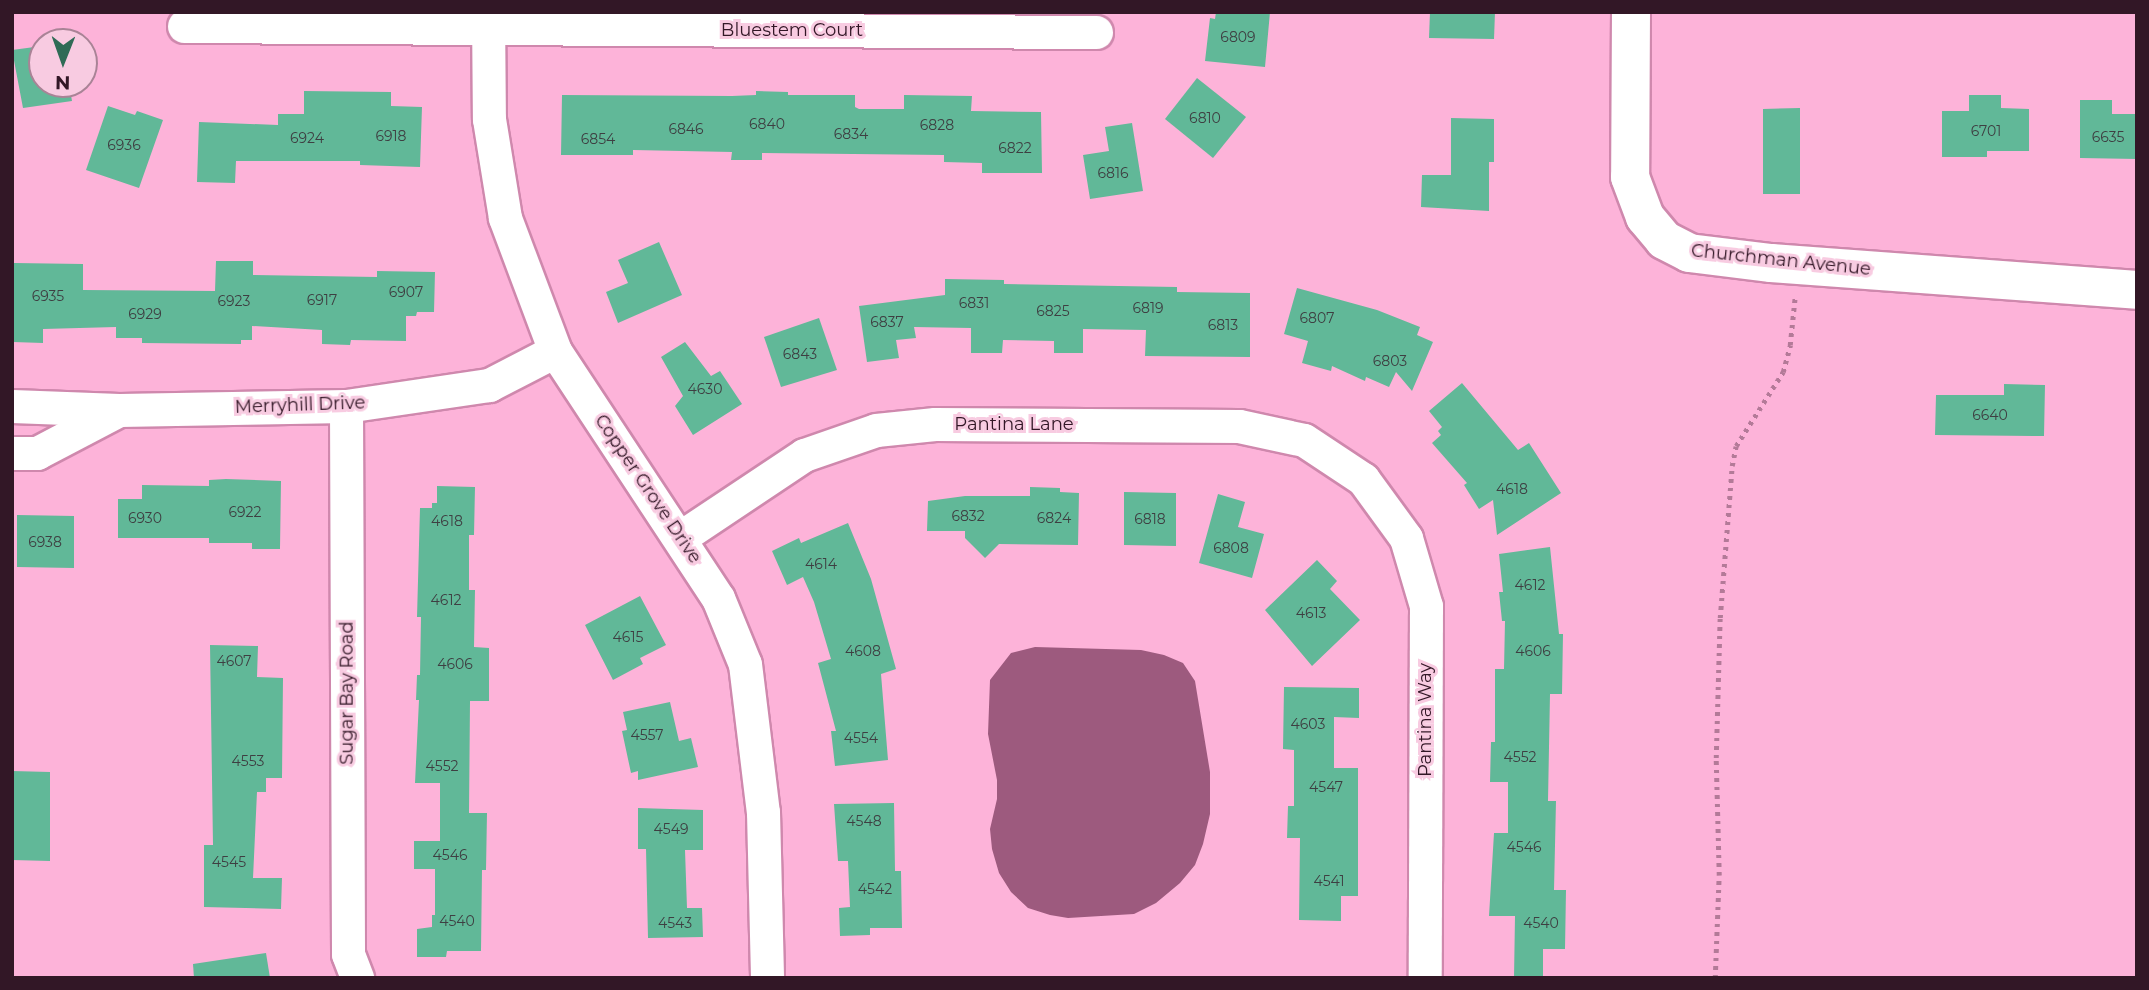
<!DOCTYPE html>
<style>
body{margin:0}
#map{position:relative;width:2149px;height:990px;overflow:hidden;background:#fdb3d9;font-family:Montserrat,sans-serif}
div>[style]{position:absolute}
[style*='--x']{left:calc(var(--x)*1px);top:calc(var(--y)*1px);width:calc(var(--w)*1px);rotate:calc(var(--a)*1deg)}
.water>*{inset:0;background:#9d5a7e}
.building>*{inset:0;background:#61b898}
.path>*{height:4.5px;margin-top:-2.25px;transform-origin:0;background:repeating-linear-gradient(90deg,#b37a98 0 3.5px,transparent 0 8.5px)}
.roads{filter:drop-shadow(2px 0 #cf88ad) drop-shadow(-2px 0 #cf88ad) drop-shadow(0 2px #cf88ad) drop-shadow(0 -2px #cf88ad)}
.minor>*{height:33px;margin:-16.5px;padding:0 16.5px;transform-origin:16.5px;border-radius:16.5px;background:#fff}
.tertiary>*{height:38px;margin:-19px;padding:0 19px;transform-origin:19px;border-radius:19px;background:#fff}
span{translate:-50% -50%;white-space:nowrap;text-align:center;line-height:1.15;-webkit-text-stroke:6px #f8cbe1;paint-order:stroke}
.number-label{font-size:14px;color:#3e3f42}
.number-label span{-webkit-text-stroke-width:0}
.street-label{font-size:18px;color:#321726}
.frame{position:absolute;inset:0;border:14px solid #321726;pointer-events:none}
.north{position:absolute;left:28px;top:28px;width:70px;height:70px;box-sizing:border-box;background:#f8cbe1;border:2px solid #a98396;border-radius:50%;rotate:181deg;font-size:19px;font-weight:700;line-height:28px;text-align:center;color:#321726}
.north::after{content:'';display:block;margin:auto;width:24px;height:32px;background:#2f6b56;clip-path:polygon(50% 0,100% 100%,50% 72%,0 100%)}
</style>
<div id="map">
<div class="water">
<div style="clip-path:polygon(1035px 647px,1141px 650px,1164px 655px,1183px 663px,1195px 681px,1210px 772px,1210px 814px,1203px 844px,1195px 865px,1180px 883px,1156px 903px,1134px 914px,1068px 918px,1050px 915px,1028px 908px,1011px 892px,999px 873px,992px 849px,990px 829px,997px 799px,997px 780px,988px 734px,990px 680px,1011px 653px)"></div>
</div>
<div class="building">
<div style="clip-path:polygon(1216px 12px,1270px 12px,1265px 67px,1205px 61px,1210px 18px,1215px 19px)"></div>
<div style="clip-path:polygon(1430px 12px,1495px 12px,1494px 39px,1429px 38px)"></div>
<div style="clip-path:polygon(42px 46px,42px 84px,69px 84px,72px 101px,23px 108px,12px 50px)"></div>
<div style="clip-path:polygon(1197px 78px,1246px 117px,1213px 158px,1165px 119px)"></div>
<div style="clip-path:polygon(304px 91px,391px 92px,391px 106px,422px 107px,420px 167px,360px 165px,360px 161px,236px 161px,235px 183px,197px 182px,199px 122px,278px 125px,278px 114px,304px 114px)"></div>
<div style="clip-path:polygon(756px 91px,788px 92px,788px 95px,855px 95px,855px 107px,859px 109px,904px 109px,904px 95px,972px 96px,971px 111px,1041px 112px,1042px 173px,982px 173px,982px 163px,944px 162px,944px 155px,762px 153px,762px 160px,731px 160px,732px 152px,633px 150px,633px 155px,561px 155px,562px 95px,732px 96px,756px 95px)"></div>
<div style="clip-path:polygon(1969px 95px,2001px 95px,2001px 108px,2029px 109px,2029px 151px,1987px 151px,1987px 157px,1942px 157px,1942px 111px,1969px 111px)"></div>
<div style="clip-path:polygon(2080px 100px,2112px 100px,2112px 114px,2137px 114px,2137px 159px,2080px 158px)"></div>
<div style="clip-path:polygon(108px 106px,135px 115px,137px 111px,163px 120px,139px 188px,86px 170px)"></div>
<div style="clip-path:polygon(1800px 108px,1800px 194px,1763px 194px,1763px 109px)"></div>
<div style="clip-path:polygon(1451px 118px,1494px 119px,1494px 162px,1489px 162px,1489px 211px,1421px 207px,1422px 175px,1451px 175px)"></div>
<div style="clip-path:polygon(1132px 123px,1143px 191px,1090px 199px,1083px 155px,1109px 151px,1105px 127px)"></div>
<div style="clip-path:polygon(659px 242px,682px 295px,618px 323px,606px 292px,628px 283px,618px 260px)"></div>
<div style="clip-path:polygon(216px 261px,253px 261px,253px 275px,377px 277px,377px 271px,435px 272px,434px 312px,417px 312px,416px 316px,406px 316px,406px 341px,351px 340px,350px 345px,322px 344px,322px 330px,252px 326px,252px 340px,241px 340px,241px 344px,142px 343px,142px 338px,116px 338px,116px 327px,43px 329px,43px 343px,13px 342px,14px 263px,83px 264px,83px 290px,215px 291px)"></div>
<div style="clip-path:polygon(945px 279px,1004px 280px,1004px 284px,1177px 287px,1177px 292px,1250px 293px,1250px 357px,1145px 356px,1146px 330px,1083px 329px,1083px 353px,1054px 353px,1054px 341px,1003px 340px,1002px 353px,971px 353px,971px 328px,914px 327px,916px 338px,896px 340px,899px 358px,867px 362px,859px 306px,945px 295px)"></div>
<div style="clip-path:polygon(1297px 288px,1377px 310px,1420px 327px,1417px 335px,1433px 342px,1412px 391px,1396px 372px,1389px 387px,1366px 377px,1365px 381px,1332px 366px,1331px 371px,1302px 363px,1308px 341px,1284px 334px)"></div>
<div style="clip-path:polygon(819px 318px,837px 370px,781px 387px,764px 337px)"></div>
<div style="clip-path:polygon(685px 342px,711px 376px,720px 371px,742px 404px,693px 435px,675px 406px,683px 396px,661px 357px)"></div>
<div style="clip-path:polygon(1462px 383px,1518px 450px,1529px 443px,1561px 493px,1497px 535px,1493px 500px,1479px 509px,1464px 485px,1467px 483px,1432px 443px,1441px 435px,1438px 431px,1442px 427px,1429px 411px)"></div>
<div style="clip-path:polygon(2004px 384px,2045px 385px,2044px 436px,1935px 435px,1936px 395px,2004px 395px)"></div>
<div style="clip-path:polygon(226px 479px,281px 481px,280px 549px,252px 549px,252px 543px,209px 543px,209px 538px,118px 538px,118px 499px,142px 499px,142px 485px,209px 486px,209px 480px)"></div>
<div style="clip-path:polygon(437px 486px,475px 487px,474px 535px,469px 535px,469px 590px,475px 590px,474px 647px,489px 648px,489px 701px,470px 701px,469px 813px,487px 813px,486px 870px,482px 870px,481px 951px,447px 951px,446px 957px,417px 957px,417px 929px,432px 927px,432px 915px,435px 915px,435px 869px,414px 869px,414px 841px,440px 841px,440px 783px,415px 783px,419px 700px,416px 700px,417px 675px,420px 675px,421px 617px,417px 617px,420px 508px,432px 508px,432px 503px,437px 503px)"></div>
<div style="clip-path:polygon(1030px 487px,1060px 488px,1060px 492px,1079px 493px,1078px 545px,999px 544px,985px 558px,965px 538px,965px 531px,927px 531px,928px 501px,965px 496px,1030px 496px)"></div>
<div style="clip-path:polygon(1124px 492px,1176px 493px,1176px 546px,1124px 545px)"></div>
<div style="clip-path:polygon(1218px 494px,1245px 502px,1238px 527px,1264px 534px,1252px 578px,1199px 563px)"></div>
<div style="clip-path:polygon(17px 515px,74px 516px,74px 568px,17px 567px)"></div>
<div style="clip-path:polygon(848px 523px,871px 579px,896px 669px,881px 674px,888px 760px,835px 766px,831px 731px,836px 731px,818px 663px,831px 659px,814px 602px,803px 577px,787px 585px,772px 551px,799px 538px,801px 543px)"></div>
<div style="clip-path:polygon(1550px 547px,1559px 634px,1563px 634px,1562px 694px,1550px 694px,1548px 801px,1556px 801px,1554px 890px,1566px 890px,1565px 949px,1543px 949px,1543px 978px,1514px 978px,1515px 916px,1489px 916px,1494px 833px,1508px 833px,1508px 782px,1490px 782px,1491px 742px,1495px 742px,1495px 669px,1504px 669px,1505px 621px,1502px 621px,1499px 592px,1503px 592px,1499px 554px)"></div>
<div style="clip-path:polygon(1317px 560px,1337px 581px,1330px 589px,1360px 620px,1312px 666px,1265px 610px)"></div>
<div style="clip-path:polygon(640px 596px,666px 645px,640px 658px,643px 664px,613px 680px,585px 625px)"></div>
<div style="clip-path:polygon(210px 645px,258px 646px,257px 677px,283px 678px,282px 778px,266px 778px,266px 792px,257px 792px,253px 878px,282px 878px,281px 909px,204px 907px,204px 845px,213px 845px)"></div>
<div style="clip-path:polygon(1284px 687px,1359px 688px,1359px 718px,1334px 717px,1334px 768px,1358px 768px,1358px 896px,1341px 896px,1341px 921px,1299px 920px,1300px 838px,1287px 838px,1288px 806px,1294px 806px,1294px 750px,1283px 749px)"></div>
<div style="clip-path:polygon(670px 702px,679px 741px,691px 738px,698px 767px,638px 780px,638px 771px,631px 773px,622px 731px,627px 730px,623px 712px)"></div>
<div style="clip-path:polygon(12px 771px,50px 772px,50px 861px,12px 860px)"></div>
<div style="clip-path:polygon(894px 803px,895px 871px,901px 871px,902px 928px,870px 928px,870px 935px,840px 936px,839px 908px,850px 907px,848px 861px,838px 861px,834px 804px)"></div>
<div style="clip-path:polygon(638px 808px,703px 810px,703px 850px,685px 850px,687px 908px,702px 908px,703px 937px,648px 938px,646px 849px,638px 849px)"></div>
<div style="clip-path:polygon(266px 953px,270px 978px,194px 978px,193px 964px)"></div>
</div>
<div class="path">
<div style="--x:1715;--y:978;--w:103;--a:-87.8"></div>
<div style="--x:1719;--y:875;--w:117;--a:-91.5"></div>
<div style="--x:1716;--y:758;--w:140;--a:-88.4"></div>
<div style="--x:1720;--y:618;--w:152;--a:-85.5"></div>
<div style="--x:1732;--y:466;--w:20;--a:-79"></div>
<div style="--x:1736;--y:446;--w:88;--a:-57.6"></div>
<div style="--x:1783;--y:372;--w:28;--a:-75"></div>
<div style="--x:1790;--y:345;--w:48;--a:-84.1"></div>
</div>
<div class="roads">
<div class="minor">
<div style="--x:488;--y:12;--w:107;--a:89.5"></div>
<div style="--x:489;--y:119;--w:100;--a:80.8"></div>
<div style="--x:505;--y:218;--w:142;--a:69.4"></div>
<div style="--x:555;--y:351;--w:296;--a:56.6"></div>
<div style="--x:718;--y:598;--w:71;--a:67.8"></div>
<div style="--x:745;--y:664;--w:149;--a:83.1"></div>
<div style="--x:763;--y:812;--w:166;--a:88.6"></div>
<div style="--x:184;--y:26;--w:912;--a:0.38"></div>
<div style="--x:12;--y:406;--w:107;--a:2.1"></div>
<div style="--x:119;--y:410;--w:227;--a:-1"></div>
<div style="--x:346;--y:406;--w:145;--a:-8.4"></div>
<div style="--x:489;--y:385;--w:74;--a:-27.3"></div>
<div style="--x:346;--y:406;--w:548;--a:89.79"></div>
<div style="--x:348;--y:954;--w:26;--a:69"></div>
<div style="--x:12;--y:453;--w:25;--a:0"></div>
<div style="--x:37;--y:453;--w:90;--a:-27.7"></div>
<div style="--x:681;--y:537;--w:148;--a:-33.7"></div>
<div style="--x:804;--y:455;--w:76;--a:-19.1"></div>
<div style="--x:876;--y:430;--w:59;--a:-5.8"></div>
<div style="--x:935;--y:424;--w:304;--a:0.4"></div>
<div style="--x:1239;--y:426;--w:66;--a:12.2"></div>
<div style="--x:1304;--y:440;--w:71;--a:33.5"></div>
<div style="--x:1363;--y:479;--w:73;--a:53.9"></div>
<div style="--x:1406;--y:538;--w:71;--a:73.6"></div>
<div style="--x:1426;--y:606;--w:372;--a:90.2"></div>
</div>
<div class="tertiary">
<div style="--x:1631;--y:12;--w:165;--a:90.3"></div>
<div style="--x:1630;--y:177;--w:43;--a:69.4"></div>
<div style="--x:1645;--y:217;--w:30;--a:50"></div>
<div style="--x:1664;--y:240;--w:28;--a:27"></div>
<div style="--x:1689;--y:253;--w:83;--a:7"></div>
<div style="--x:1771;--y:263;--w:367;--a:4.2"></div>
</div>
</div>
<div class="number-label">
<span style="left:1238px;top:37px">6809</span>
<span style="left:1205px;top:118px">6810</span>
<span style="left:767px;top:124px">6840</span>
<span style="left:937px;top:125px">6828</span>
<span style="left:686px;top:129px">6846</span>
<span style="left:1986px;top:131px">6701</span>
<span style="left:851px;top:134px">6834</span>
<span style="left:391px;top:136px">6918</span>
<span style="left:2108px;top:137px">6635</span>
<span style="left:307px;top:138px">6924</span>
<span style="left:598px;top:139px">6854</span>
<span style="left:124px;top:145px">6936</span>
<span style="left:1015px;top:148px">6822</span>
<span style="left:1113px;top:173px">6816</span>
<span style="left:406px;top:292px">6907</span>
<span style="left:48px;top:296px">6935</span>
<span style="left:322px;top:300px">6917</span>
<span style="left:234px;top:301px">6923</span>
<span style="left:974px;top:303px">6831</span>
<span style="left:1148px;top:308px">6819</span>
<span style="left:1053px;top:311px">6825</span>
<span style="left:145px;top:314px">6929</span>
<span style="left:1317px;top:318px">6807</span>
<span style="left:887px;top:322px">6837</span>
<span style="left:1223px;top:325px">6813</span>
<span style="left:800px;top:354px">6843</span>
<span style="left:1390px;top:361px">6803</span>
<span style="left:705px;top:389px">4630</span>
<span style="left:1990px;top:415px">6640</span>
<span style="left:1512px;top:489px">4618</span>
<span style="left:245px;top:512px">6922</span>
<span style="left:968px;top:516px">6832</span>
<span style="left:145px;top:518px">6930</span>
<span style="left:1054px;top:518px">6824</span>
<span style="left:1150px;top:519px">6818</span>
<span style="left:447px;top:521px">4618</span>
<span style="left:45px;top:542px">6938</span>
<span style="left:1231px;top:548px">6808</span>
<span style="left:821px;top:564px">4614</span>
<span style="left:1530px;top:585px">4612</span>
<span style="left:446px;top:600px">4612</span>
<span style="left:1311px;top:613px">4613</span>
<span style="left:628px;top:637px">4615</span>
<span style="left:863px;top:651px">4608</span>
<span style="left:1533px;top:651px">4606</span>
<span style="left:234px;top:661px">4607</span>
<span style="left:455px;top:664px">4606</span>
<span style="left:1308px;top:724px">4603</span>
<span style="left:647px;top:735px">4557</span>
<span style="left:861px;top:738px">4554</span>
<span style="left:1520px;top:757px">4552</span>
<span style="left:248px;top:761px">4553</span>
<span style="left:442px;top:766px">4552</span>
<span style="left:1326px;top:787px">4547</span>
<span style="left:864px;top:821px">4548</span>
<span style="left:671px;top:829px">4549</span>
<span style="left:1524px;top:847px">4546</span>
<span style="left:450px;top:855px">4546</span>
<span style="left:229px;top:862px">4545</span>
<span style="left:1329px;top:881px">4541</span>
<span style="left:875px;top:889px">4542</span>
<span style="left:457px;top:921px">4540</span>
<span style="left:675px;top:923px">4543</span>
<span style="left:1541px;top:923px">4540</span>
</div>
<div class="street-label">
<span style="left:792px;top:30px">Bluestem Court</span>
<span style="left:1781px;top:260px;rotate:6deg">Churchman Avenue</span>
<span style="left:300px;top:405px;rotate:-2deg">Merryhill Drive</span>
<span style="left:1014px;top:424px">Pantina Lane</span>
<span style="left:648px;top:489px;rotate:56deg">Copper Grove Drive</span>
<span style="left:347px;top:693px;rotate:-90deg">Sugar Bay Road</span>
<span style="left:1425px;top:720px;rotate:-90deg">Pantina Way</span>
</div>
<div class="frame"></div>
<div class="north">N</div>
</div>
